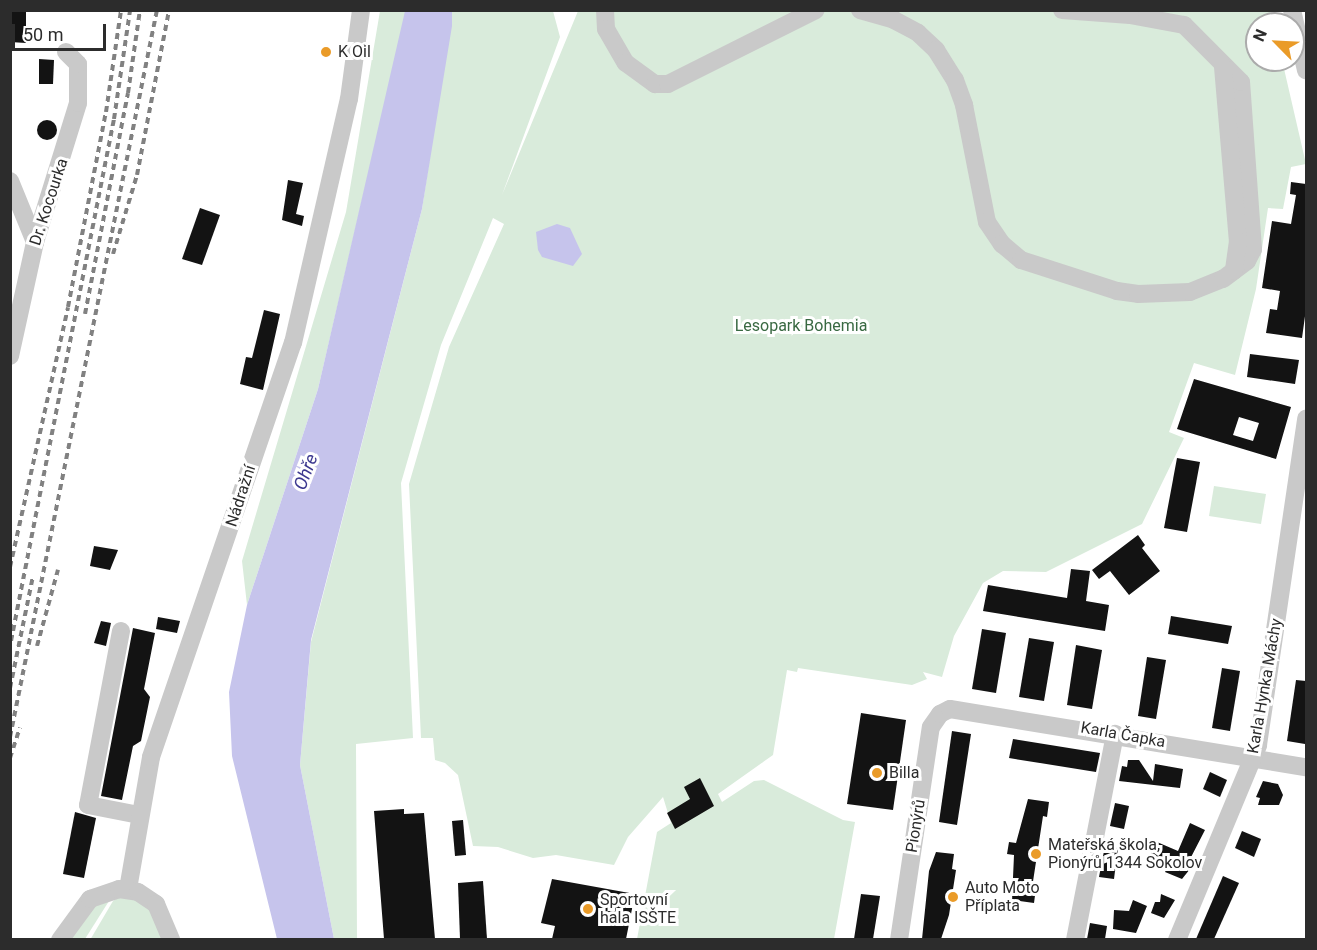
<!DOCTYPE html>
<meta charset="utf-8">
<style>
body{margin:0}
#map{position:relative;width:1317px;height:950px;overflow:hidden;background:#fff;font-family:Roboto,sans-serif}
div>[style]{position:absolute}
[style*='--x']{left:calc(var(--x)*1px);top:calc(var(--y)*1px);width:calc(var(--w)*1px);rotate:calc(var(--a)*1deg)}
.green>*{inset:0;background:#d9ebdb}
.water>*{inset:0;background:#c6c4ec}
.building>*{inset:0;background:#131313}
.round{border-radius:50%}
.minor>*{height:18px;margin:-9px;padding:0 9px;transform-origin:9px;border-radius:9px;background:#c9c9c9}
.rail>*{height:4px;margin-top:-2px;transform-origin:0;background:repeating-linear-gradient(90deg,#818181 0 6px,transparent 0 10.5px)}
.dots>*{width:16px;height:16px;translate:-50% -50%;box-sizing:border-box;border:3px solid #fff;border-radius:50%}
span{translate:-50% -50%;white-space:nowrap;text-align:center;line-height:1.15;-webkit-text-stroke:6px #fff;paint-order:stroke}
.poi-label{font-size:16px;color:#2c2c2c}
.left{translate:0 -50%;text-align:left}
.street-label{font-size:16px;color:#2c2c2c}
.park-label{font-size:16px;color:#396942}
.water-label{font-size:18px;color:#3d3990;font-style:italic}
.frame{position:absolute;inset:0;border:12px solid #2c2c2c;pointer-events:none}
.north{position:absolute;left:1245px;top:12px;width:60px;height:60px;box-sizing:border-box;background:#fff;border:2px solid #ababab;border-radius:50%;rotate:294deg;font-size:16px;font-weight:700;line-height:24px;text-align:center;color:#2c2c2c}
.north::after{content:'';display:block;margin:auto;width:21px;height:27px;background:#ea9b28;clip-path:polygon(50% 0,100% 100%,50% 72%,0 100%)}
.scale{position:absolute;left:12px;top:24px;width:94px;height:27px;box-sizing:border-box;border:3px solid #2c2c2c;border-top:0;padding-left:8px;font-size:18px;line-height:21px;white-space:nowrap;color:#2c2c2c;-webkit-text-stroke:4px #fff;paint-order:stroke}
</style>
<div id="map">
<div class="green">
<div style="clip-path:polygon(380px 11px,405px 11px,405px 16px,318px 389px,247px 605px,242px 561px,346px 212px)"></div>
<div style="clip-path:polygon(452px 11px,553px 11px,560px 37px,502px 195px,578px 11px,1270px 11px,1273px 24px,1257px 24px,1257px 60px,1282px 60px,1306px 164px,1291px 167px,1283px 209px,1268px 208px,1256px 289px,1235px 375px,1194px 363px,1169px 432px,1184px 438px,1142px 524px,1046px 572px,1003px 571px,983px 583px,954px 636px,942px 677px,923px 672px,927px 679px,912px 685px,798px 668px,797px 672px,787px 670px,773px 755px,718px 794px,722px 802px,754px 781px,764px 780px,843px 820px,855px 822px,834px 939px,637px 939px,657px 832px,671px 823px,663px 797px,628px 837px,614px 865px,556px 855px,533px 858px,498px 847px,473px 846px,458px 775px,445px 763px,435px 760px,433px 738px,421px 738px,409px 484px,449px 347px,504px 224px,493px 218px,441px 345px,401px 483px,413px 738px,356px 744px,357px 939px,334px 939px,300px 765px,311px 642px,422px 209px)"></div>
<div style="clip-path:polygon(1214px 486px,1266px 494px,1261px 524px,1209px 516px)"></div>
<div style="clip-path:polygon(119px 897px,137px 900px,150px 909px,164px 940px,90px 940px,113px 901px)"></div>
<div style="clip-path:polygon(109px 901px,85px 939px,69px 940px,95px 906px)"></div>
</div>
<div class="water">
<div style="clip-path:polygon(405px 11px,452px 11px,452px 26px,422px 209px,311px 640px,300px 765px,334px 939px,277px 939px,232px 756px,229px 692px,247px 605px,318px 389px)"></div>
<div style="clip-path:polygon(557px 224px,570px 228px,582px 254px,573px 266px,542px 257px,538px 250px,536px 232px)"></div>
</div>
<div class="building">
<div style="clip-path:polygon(10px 10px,26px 10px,26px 43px,10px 42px)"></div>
<div style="clip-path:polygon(39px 59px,54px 60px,53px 84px,39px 84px)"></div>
<div class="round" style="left:37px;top:120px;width:20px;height:20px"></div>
<div style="clip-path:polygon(288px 180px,303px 183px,296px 214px,304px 216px,302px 226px,282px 220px)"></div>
<div style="clip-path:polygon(1291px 182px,1306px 184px,1306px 309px,1302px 338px,1266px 333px,1270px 309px,1277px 310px,1280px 291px,1262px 288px,1272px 221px,1291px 224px,1296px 195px,1290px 194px)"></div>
<div style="clip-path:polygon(200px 208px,220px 215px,202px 265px,182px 259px)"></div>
<div style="clip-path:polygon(264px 310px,280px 314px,263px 390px,240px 384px,246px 357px,252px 358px)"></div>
<div style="clip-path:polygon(1250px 354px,1299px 360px,1295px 384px,1247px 377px)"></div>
<div style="clip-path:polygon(evenodd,1194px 379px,1291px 407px,1276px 459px,1177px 429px,1194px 379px,1239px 417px,1259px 423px,1253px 441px,1233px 435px,1239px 417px)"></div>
<div style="clip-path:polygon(1177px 458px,1200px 462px,1187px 532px,1164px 528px)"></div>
<div style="clip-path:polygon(1138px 535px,1145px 545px,1142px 548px,1160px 571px,1129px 595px,1110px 571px,1099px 579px,1092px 570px)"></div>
<div style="clip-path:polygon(94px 546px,118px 550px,110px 570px,90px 566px)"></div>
<div style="clip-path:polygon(1071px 569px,1090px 571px,1086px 601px,1109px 605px,1105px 631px,983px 611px,988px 585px,1067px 598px)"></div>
<div style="clip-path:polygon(1171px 616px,1232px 626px,1228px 644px,1168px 634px)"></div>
<div style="clip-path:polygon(158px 617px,180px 621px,177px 633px,156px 629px)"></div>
<div style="clip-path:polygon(101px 621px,111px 623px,106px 646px,94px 643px)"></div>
<div style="clip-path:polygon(133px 628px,155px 633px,144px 689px,150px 697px,141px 741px,133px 746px,122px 800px,101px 796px)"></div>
<div style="clip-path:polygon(982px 629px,1006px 633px,996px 693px,972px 689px)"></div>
<div style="clip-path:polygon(1029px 638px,1054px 642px,1044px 701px,1019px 697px)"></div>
<div style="clip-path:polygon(1076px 645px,1102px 650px,1092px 709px,1067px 705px)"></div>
<div style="clip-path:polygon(1147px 657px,1166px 660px,1156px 719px,1138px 716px)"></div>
<div style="clip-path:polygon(1222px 668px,1240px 671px,1230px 731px,1212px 728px)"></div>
<div style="clip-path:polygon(1296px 680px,1306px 681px,1305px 744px,1287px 741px)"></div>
<div style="clip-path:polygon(861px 713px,906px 720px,893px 810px,847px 804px)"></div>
<div style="clip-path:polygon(952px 731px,971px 734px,957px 825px,939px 822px)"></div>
<div style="clip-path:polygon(1013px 739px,1100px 753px,1096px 772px,1009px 758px)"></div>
<div style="clip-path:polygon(1128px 760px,1139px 760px,1153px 781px,1155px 764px,1183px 769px,1180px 788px,1119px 781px,1122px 766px,1127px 767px)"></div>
<div style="clip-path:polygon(1210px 772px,1227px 780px,1220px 797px,1203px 789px)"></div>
<div style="clip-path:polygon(700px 778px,714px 806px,675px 829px,667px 813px,690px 799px,684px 787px)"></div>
<div style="clip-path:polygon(1263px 781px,1278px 784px,1283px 795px,1279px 805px,1258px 805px,1260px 798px,1256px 797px)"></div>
<div style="clip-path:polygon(1028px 799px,1049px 802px,1047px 817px,1043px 816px,1032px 888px,1036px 888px,1034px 903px,1012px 900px,1014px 855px,1007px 854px,1009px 842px,1016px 843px)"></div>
<div style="clip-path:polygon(1115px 803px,1129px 806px,1124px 829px,1110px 826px)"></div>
<div style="clip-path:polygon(404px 809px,404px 814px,424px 813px,435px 939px,384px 939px,374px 811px)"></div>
<div style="clip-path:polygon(75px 812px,96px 818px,84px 878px,63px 874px)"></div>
<div style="clip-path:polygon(463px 820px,466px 855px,455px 856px,452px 821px)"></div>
<div style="clip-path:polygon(1190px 823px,1205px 830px,1188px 863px,1190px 869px,1182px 879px,1165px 872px,1169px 863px,1150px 855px,1157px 842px,1178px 851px)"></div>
<div style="clip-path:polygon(1242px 831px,1261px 839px,1254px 857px,1235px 848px)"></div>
<div style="clip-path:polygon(1105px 846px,1118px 848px,1114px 879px,1099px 877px)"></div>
<div style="clip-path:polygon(936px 852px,954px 854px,952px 869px,956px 870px,949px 915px,941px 939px,922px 939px,929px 871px)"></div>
<div style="clip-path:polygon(1223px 876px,1239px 883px,1214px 939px,1196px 939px)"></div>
<div style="clip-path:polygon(552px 879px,635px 894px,626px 939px,552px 939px,555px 926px,541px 923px)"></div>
<div style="clip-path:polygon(483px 881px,487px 939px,460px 939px,458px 883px)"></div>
<div style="clip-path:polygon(861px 894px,880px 896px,873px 939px,854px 939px)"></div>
<div style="clip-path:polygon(1161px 894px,1175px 900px,1164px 918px,1151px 913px,1155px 902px,1160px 902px)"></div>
<div style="clip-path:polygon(1133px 900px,1147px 906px,1136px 933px,1113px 929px,1114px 910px,1129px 911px)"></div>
<div style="clip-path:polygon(1090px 923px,1107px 926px,1105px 939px,1087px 939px)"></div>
</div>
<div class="minor">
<div style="--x:605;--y:10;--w:19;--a:87"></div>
<div style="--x:606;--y:29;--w:39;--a:60"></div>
<div style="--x:626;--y:63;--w:36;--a:36"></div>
<div style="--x:655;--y:84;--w:13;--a:0"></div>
<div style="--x:668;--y:84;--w:165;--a:-26.6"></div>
<div style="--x:860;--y:10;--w:35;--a:16"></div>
<div style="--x:894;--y:20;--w:27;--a:28"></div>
<div style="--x:918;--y:33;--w:25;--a:43"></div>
<div style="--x:936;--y:50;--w:36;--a:58"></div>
<div style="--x:955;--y:80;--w:27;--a:70"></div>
<div style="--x:964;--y:105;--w:119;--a:78.9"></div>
<div style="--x:987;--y:222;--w:27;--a:56"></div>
<div style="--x:1002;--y:244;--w:25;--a:40"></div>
<div style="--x:1021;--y:260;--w:101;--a:17.9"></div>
<div style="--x:1117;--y:291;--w:21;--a:8"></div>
<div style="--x:1138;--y:294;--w:52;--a:-2.2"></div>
<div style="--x:1190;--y:292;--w:35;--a:-22"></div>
<div style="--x:1223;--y:279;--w:30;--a:-37"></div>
<div style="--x:1247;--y:261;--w:13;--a:-63"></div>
<div style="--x:1253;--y:249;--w:167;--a:-94.1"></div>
<div style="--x:1241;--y:82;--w:81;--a:-135"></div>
<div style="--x:1184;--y:25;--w:55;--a:-169.5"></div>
<div style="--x:1130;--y:15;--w:68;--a:-175.8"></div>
<div style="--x:1292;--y:10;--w:62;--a:76.9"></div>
<div style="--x:1223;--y:67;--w:175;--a:85.1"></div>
<div style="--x:1238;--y:241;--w:30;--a:98"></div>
<div style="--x:10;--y:181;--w:66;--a:67.7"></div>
<div style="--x:10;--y:356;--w:117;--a:-77.6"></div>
<div style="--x:35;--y:242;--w:145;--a:-72.8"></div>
<div style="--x:78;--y:103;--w:39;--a:-90"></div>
<div style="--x:78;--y:64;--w:17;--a:-135"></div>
<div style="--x:121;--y:631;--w:177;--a:100.7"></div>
<div style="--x:88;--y:805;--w:52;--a:11.1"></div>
<div style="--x:128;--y:889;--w:134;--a:-80.1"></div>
<div style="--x:151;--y:757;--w:438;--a:-71.1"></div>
<div style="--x:293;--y:343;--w:250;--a:-77.1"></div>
<div style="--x:349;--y:99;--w:90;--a:-82.3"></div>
<div style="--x:60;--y:940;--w:51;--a:-53.8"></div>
<div style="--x:90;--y:899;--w:31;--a:-19"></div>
<div style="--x:119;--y:889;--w:19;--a:9"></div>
<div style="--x:138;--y:892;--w:22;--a:34"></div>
<div style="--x:156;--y:904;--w:39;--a:67"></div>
<div style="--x:899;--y:940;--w:215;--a:-81.5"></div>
<div style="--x:931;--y:727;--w:16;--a:-55"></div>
<div style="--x:940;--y:714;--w:11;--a:-27"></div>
<div style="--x:950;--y:709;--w:361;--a:9.3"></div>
<div style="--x:1075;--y:940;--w:210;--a:-79"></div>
<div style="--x:1177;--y:940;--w:211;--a:-67.4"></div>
<div style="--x:1258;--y:745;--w:330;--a:-81.6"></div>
</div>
<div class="rail">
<div style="--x:113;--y:254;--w:83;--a:-73.1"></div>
<div style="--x:137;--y:175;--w:168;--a:-79"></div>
<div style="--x:85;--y:314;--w:225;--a:-79"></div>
<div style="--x:128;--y:93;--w:84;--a:-81.8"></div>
<div style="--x:10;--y:567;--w:266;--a:-77.4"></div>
<div style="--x:68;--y:307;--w:199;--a:-79"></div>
<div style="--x:106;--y:112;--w:103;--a:-81.6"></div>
<div style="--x:11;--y:641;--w:532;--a:-78.84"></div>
<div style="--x:114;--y:119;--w:110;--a:-81.6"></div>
<div style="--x:37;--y:646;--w:79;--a:-74.6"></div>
<div style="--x:10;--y:688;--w:114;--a:-78.4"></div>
<div style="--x:10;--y:737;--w:742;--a:-78.57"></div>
<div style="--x:10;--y:758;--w:32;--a:-72"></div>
</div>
<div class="dots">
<div style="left:326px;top:52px;background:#ea9b28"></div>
<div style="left:877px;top:773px;background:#ea9b28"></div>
<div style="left:1036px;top:854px;background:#ea9b28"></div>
<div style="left:953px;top:897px;background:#ea9b28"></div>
<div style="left:588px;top:909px;background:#ea9b28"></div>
</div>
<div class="poi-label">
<span class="left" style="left:338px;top:52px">K Oil</span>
<span class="left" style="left:889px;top:773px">Billa</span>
<span class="left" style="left:1048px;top:854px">Mateřská škola,<br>Pionýrů 1344 Sokolov</span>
<span class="left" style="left:965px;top:897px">Auto Moto<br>Příplata</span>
<span class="left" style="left:600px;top:909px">Sportovní<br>hala ISŠTE</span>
</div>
<div class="street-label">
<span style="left:49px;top:202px;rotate:-72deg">Dr. Kocourka</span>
<span style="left:241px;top:496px;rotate:-72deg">Nádražní</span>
<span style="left:1265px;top:686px;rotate:-80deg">Karla Hynka Máchy</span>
<span style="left:1123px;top:735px;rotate:10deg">Karla Čapka</span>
<span style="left:916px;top:826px;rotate:-81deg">Pionýrů</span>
</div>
<div class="park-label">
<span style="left:801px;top:326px">Lesopark Bohemia</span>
</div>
<div class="water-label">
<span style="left:306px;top:472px;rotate:-69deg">Ohře</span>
</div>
<div class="frame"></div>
<div class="north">N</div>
<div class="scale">50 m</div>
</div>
